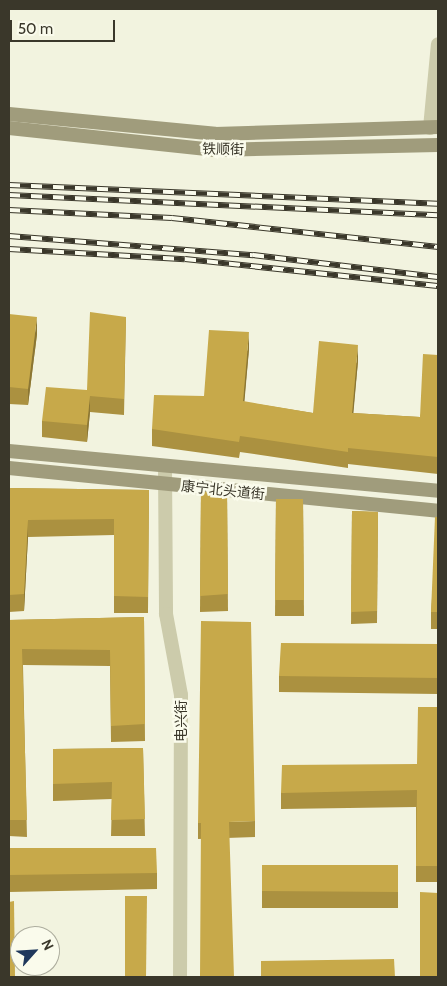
<!DOCTYPE html>
<meta charset="utf-8">
<style>
body{margin:0}
#map{position:relative;width:447px;height:986px;overflow:hidden;background:#f2f3df;font-family:Cabin,"Noto Sans SC",sans-serif}
div>[style]{position:absolute}
[style*='--x']{left:calc(var(--x)*1px);top:calc(var(--y)*1px);width:calc(var(--w)*1px);rotate:calc(var(--a)*1deg)}
.tertiary>*{height:14px;margin:-7px;padding:0 7px;transform-origin:7px;border-radius:7px;background:#cccbab}
.secondary>*{height:14px;margin:-7px;padding:0 7px;transform-origin:7px;border-radius:7px;background:#a09c7c}
.rail>*{height:5.5px;margin-top:-2.75px;transform-origin:0;background:repeating-linear-gradient(90deg,#fafbec 0 11px,#3a372a 0 22px);box-sizing:border-box;border-block:1px solid #3a372a}
.wall>*{inset:0;background:#ab9140}
.shaded-wall>*{inset:0;background:#8b7634}
.building>*{inset:0;background:#c7a94a}
span{translate:-50% -50%;white-space:nowrap;text-align:center;line-height:1.15;-webkit-text-stroke:5px #fafbec;paint-order:stroke}
.street-label{font-size:14px;color:#3a372a}
.frame{position:absolute;inset:0;border:10px solid #3a372a;pointer-events:none}
.north{position:absolute;left:10px;top:926px;width:50px;height:50px;box-sizing:border-box;background:#fafbec;border:1px solid #adad9e;border-radius:50%;rotate:64deg;font-size:14px;font-weight:700;line-height:20px;text-align:center;color:#3a372a}
.north::after{content:'';display:block;margin:auto;width:18px;height:22px;background:#1f385c;clip-path:polygon(50% 0,100% 100%,50% 72%,0 100%)}
.scale{position:absolute;left:10px;top:20px;width:105px;height:22px;box-sizing:border-box;border:2px solid #3a372a;border-top:0;padding-left:6px;font-size:15px;line-height:18px;white-space:nowrap;color:#3a372a;-webkit-text-stroke:4px #fafbec;paint-order:stroke}
</style>
<div id="map">
<div class="tertiary">
<div style="--x:430;--y:128;--w:84;--a:-84.6"></div>
<div style="--x:165;--y:466;--w:148;--a:89.6"></div>
<div style="--x:166;--y:614;--w:82;--a:79.5"></div>
<div style="--x:181;--y:695;--w:282;--a:90.2"></div>
</div>
<div class="secondary">
<div style="--x:9;--y:114;--w:207;--a:5.5"></div>
<div style="--x:215;--y:134;--w:223;--a:-1.8"></div>
<div style="--x:9;--y:128;--w:206;--a:6.1"></div>
<div style="--x:214;--y:150;--w:224;--a:-1.3"></div>
<div style="--x:9;--y:451;--w:431;--a:5.3"></div>
<div style="--x:9;--y:468;--w:431;--a:5.7"></div>
</div>
<div class="rail">
<div style="--x:9;--y:185;--w:429;--a:2.5"></div>
<div style="--x:9;--y:195;--w:429;--a:2.7"></div>
<div style="--x:9;--y:210;--w:163;--a:2.8"></div>
<div style="--x:172;--y:218;--w:268;--a:6.2"></div>
<div style="--x:9;--y:236;--w:245;--a:4.5"></div>
<div style="--x:253;--y:255;--w:186;--a:6.8"></div>
<div style="--x:9;--y:249;--w:176;--a:3.3"></div>
<div style="--x:185;--y:259;--w:254;--a:6.1"></div>
</div>
<div class="wall">
<div style="clip-path:polygon(9px 314px,37px 334px,28px 405px,9px 404px)"></div>
<div style="clip-path:polygon(126px 317px,124px 415px,90px 412px,87px 442px,42px 437px,42px 421px,87px 390px)"></div>
<div style="clip-path:polygon(249px 349px,244px 402px,313px 413px,358px 361px,353px 413px,420px 417px,438px 355px,438px 474px,348px 464px,348px 468px,240px 452px,239px 458px,152px 446px,152px 429px,204px 396px)"></div>
<div style="clip-path:polygon(9px 488px,149px 490px,148px 613px,114px 613px,114px 535px,28px 537px,24px 611px,9px 612px)"></div>
<div style="clip-path:polygon(227px 491px,228px 611px,200px 612px,201px 492px)"></div>
<div style="clip-path:polygon(276px 499px,303px 499px,304px 616px,275px 616px)"></div>
<div style="clip-path:polygon(352px 511px,378px 512px,377px 623px,351px 624px)"></div>
<div style="clip-path:polygon(438px 517px,438px 629px,431px 629px,431px 612px)"></div>
<div style="clip-path:polygon(144px 617px,145px 741px,111px 742px,110px 666px,23px 665px,27px 837px,9px 836px,9px 620px)"></div>
<div style="clip-path:polygon(438px 644px,438px 694px,279px 692px,279px 676px)"></div>
<div style="clip-path:polygon(438px 707px,438px 882px,416px 882px,416px 807px,281px 809px,281px 793px,417px 764px)"></div>
<div style="clip-path:polygon(143px 748px,145px 836px,111px 836px,112px 799px,53px 801px,53px 749px)"></div>
<div style="clip-path:polygon(255px 821px,255px 837px,198px 839px,198px 823px)"></div>
<div style="clip-path:polygon(9px 848px,157px 873px,157px 889px,9px 892px)"></div>
<div style="clip-path:polygon(262px 865px,398px 892px,398px 908px,262px 908px)"></div>
</div>
<div class="shaded-wall">
<div style="clip-path:polygon(37px 317px,37px 334px,28px 405px,28px 389px)"></div>
<div style="clip-path:polygon(249px 332px,249px 349px,243px 418px,243px 401px)"></div>
<div style="clip-path:polygon(358px 345px,358px 361px,352px 429px,352px 413px)"></div>
<div style="clip-path:polygon(90px 396px,90px 412px,87px 442px,87px 425px)"></div>
<div style="clip-path:polygon(28px 520px,28px 537px,24px 611px,24px 594px)"></div>
</div>
<div class="building">
<div style="clip-path:polygon(90px 312px,126px 317px,124px 399px,90px 396px,87px 425px,42px 421px,46px 387px,87px 390px)"></div>
<div style="clip-path:polygon(9px 314px,37px 317px,28px 389px,9px 387px)"></div>
<div style="clip-path:polygon(209px 330px,249px 332px,243px 401px,313px 413px,319px 341px,358px 345px,352px 413px,420px 417px,423px 354px,438px 355px,438px 457px,348px 448px,348px 452px,240px 436px,239px 442px,152px 429px,154px 395px,204px 396px)"></div>
<div style="clip-path:polygon(9px 488px,149px 490px,148px 597px,114px 596px,114px 519px,28px 520px,24px 594px,9px 595px)"></div>
<div style="clip-path:polygon(227px 491px,228px 594px,200px 596px,201px 492px)"></div>
<div style="clip-path:polygon(276px 499px,303px 499px,304px 600px,275px 600px)"></div>
<div style="clip-path:polygon(352px 511px,378px 512px,377px 611px,351px 612px)"></div>
<div style="clip-path:polygon(435px 517px,438px 517px,438px 612px,431px 612px)"></div>
<div style="clip-path:polygon(144px 617px,145px 724px,111px 726px,110px 650px,22px 649px,27px 820px,9px 820px,9px 620px)"></div>
<div style="clip-path:polygon(201px 621px,251px 622px,255px 821px,229px 822px,234px 977px,200px 977px,201px 823px,198px 823px)"></div>
<div style="clip-path:polygon(281px 643px,438px 644px,438px 678px,279px 676px)"></div>
<div style="clip-path:polygon(418px 707px,438px 707px,438px 866px,416px 866px,417px 790px,281px 793px,282px 765px,417px 764px)"></div>
<div style="clip-path:polygon(143px 748px,145px 819px,111px 820px,112px 782px,53px 784px,53px 749px)"></div>
<div style="clip-path:polygon(9px 848px,156px 848px,157px 873px,9px 875px)"></div>
<div style="clip-path:polygon(262px 865px,398px 865px,398px 892px,262px 891px)"></div>
<div style="clip-path:polygon(420px 892px,438px 893px,438px 977px,420px 977px)"></div>
<div style="clip-path:polygon(125px 896px,147px 896px,146px 977px,125px 977px)"></div>
<div style="clip-path:polygon(14px 901px,15px 977px,9px 977px,9px 902px)"></div>
<div style="clip-path:polygon(394px 959px,395px 977px,261px 977px,261px 961px)"></div>
</div>
<div class="street-label">
<span style="left:223px;top:149px;rotate:1deg">铁顺街</span>
<span style="left:223px;top:490px;rotate:6deg">康宁北头道街</span>
<span style="left:181px;top:721px;rotate:-90deg">电兴街</span>
</div>
<div class="frame"></div>
<div class="north">N</div>
<div class="scale">50 m</div>
</div>
